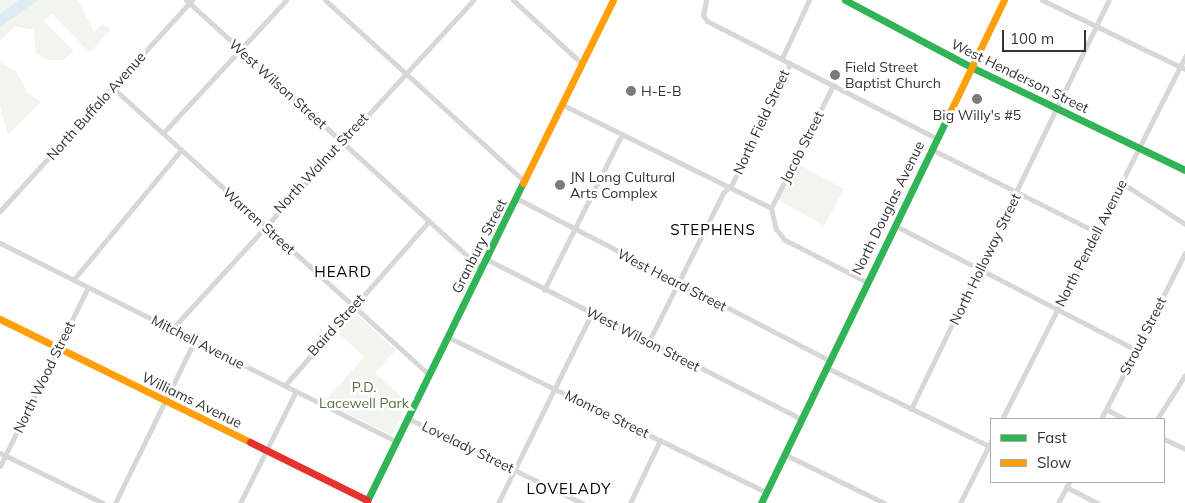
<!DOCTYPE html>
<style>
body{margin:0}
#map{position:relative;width:1185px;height:503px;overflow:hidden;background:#fff;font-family:Mulish,sans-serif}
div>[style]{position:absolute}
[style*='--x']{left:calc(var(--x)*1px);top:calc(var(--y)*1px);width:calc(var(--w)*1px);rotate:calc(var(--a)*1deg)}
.green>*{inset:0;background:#f1f5ed}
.water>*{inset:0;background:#ddebf3}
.street>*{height:5px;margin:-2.5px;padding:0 2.5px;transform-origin:2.5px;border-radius:2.5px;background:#d7d7d7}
.fast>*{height:7px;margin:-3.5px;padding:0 3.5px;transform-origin:3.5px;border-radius:3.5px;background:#30b455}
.slow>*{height:7px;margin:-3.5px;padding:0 3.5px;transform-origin:3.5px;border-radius:3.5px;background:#ff9f0a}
.jam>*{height:7px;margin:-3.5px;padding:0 3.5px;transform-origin:3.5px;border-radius:3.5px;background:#e5322d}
.dots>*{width:14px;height:14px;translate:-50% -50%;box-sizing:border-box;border:2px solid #fff;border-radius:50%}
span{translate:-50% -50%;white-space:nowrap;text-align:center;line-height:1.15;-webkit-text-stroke:5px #fff;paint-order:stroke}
.poi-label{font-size:14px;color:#333}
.left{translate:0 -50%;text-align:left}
.street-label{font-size:14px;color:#333}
.park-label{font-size:14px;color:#56703f}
.neighbourhood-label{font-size:15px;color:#000;letter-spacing:1px}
.legend{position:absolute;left:990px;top:418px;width:175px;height:65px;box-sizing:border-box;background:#fff;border:1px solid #adadad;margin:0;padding:6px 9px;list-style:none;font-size:15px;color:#333}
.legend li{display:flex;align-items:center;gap:10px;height:25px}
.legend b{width:25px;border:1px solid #adadad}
.scale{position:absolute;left:1002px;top:30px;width:84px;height:22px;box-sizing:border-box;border:2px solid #333;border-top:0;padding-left:6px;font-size:15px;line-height:18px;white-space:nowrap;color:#333;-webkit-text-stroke:4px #fff;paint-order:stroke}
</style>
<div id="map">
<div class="green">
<div style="clip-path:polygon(0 0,78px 0,94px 32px,102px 24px,111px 29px,90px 53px,52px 14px,44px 21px,74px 51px,64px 60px,46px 60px,36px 53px,33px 30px,15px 26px,0 41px)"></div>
<div style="clip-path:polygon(0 62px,16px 71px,28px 93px,41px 102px,8px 135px,0 107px)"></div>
<div style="clip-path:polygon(796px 163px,844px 189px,824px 226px,779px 200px)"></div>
<div style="clip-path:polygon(354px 312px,396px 350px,375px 373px,409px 403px,392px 435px,324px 402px,364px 357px,336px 331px)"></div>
</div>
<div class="water">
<div style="clip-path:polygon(19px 0,38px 0,0 27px,0 14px)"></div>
</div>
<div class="street">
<div style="--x:186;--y:0;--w:399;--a:42.3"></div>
<div style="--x:325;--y:0;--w:270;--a:42.3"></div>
<div style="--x:513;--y:0;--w:93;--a:42.8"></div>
<div style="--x:706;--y:0;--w:15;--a:101"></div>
<div style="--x:703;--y:15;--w:7;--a:56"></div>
<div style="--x:707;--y:21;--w:257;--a:27.1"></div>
<div style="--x:1042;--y:0;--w:159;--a:25.8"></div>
<div style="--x:782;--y:58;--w:64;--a:-65"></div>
<div style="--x:113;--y:88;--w:425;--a:42.2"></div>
<div style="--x:563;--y:105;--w:232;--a:26.3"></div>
<div style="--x:771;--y:208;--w:22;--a:77"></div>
<div style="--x:776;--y:229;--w:14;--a:51"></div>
<div style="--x:785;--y:240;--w:92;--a:27.1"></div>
<div style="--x:163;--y:133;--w:181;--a:-47.2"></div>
<div style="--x:931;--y:149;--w:185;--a:26.7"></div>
<div style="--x:1122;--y:183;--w:75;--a:33.1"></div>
<div style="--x:516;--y:198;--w:352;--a:27.4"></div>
<div style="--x:771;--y:208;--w:138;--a:-63.2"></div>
<div style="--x:0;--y:211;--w:285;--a:-47.7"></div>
<div style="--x:894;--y:225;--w:272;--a:27.3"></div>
<div style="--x:0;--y:243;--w:443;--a:26.6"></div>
<div style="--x:486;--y:259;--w:353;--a:26.9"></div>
<div style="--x:74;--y:279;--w:168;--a:-50.3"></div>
<div style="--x:544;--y:290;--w:174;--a:-63.4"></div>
<div style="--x:172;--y:329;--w:446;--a:-47.5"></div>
<div style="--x:448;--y:337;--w:354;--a:26"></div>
<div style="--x:649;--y:341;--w:165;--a:-63.4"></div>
<div style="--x:723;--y:193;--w:13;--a:-45"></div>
<div style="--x:732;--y:184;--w:134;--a:-64.4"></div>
<div style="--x:825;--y:367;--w:182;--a:25.7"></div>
<div style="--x:285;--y:385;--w:218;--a:-48.7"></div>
<div style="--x:911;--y:409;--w:454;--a:-64.2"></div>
<div style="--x:1106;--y:409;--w:21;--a:28"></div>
<div style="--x:407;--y:418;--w:195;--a:25.9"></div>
<div style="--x:1002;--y:419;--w:407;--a:-63.2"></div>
<div style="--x:1101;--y:419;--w:186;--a:-63.2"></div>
<div style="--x:1157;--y:419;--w:52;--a:-57.5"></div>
<div style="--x:1164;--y:439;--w:23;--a:25"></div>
<div style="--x:0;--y:453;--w:114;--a:25.9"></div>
<div style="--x:784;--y:454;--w:111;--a:26.1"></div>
<div style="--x:0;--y:466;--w:199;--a:-63.8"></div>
<div style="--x:1066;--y:487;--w:35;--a:27"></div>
<div style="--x:115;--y:503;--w:182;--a:-63.9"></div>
<div style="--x:240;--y:503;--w:125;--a:-63.4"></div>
<div style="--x:498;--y:503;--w:212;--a:-63.7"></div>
<div style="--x:630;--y:503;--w:70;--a:-64.5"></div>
<div style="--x:960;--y:503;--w:69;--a:-63.4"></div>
<div style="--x:1058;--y:503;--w:24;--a:-62"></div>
</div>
<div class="fast">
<div style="--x:845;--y:0;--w:143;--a:28"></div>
<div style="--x:971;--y:67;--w:237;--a:25.7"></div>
<div style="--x:366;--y:503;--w:356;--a:-63.9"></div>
<div style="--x:761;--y:503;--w:437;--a:-64.2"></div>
</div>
<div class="slow">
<div style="--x:951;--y:110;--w:122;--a:-64.3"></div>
<div style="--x:523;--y:183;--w:204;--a:-63.8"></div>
<div style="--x:0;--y:319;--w:279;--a:26.2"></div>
</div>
<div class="jam">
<div style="--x:250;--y:442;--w:131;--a:26.4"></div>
</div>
<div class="dots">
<div style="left:835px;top:75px;background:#7a7a7a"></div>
<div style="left:631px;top:91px;background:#7a7a7a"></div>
<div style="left:977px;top:99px;background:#7a7a7a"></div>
<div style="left:560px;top:185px;background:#7a7a7a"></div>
</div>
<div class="poi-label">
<span class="left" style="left:845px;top:75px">Field Street<br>Baptist Church</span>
<span class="left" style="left:641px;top:91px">H-E-B</span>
<span style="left:977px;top:115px">Big Willy's #5</span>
<span class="left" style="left:570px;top:185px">JN Long Cultural<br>Arts Complex</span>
</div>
<div class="street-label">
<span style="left:1020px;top:76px;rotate:26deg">West Henderson Street</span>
<span style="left:278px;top:84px;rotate:42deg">West Wilson Street</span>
<span style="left:96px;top:106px;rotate:-48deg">North Buffalo Avenue</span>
<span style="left:761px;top:122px;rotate:-65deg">North Field Street</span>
<span style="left:802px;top:147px;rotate:-63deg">Jacob Street</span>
<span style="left:321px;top:163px;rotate:-47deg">North Walnut Street</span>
<span style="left:888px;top:208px;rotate:-64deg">North Douglas Avenue</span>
<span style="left:259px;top:221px;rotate:42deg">Warren Street</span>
<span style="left:1091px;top:243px;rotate:-63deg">North Pendell Avenue</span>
<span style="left:479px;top:246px;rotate:-63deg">Granbury Street</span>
<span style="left:985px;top:259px;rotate:-64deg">North Holloway Street</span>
<span style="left:672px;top:280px;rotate:27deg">West Heard Street</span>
<span style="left:336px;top:325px;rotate:-48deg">Baird Street</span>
<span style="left:1143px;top:336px;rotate:-63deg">Stroud Street</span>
<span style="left:643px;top:339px;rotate:27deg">West Wilson Street</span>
<span style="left:198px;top:342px;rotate:27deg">Mitchell Avenue</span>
<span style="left:44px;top:377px;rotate:-64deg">North Wood Street</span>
<span style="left:192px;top:400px;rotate:26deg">Williams Avenue</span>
<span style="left:607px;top:414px;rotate:26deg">Monroe Street</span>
<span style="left:468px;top:447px;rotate:26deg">Lovelady Street</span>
</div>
<div class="park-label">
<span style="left:364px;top:395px">P.D.<br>Lacewell Park</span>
</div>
<div class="neighbourhood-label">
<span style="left:713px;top:230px">STEPHENS</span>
<span style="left:343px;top:272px">HEARD</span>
<span style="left:569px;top:489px">LOVELADY</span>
</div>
<ul class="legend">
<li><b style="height:6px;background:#30b455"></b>Fast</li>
<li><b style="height:6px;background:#ff9f0a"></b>Slow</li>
</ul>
<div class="scale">100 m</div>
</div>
